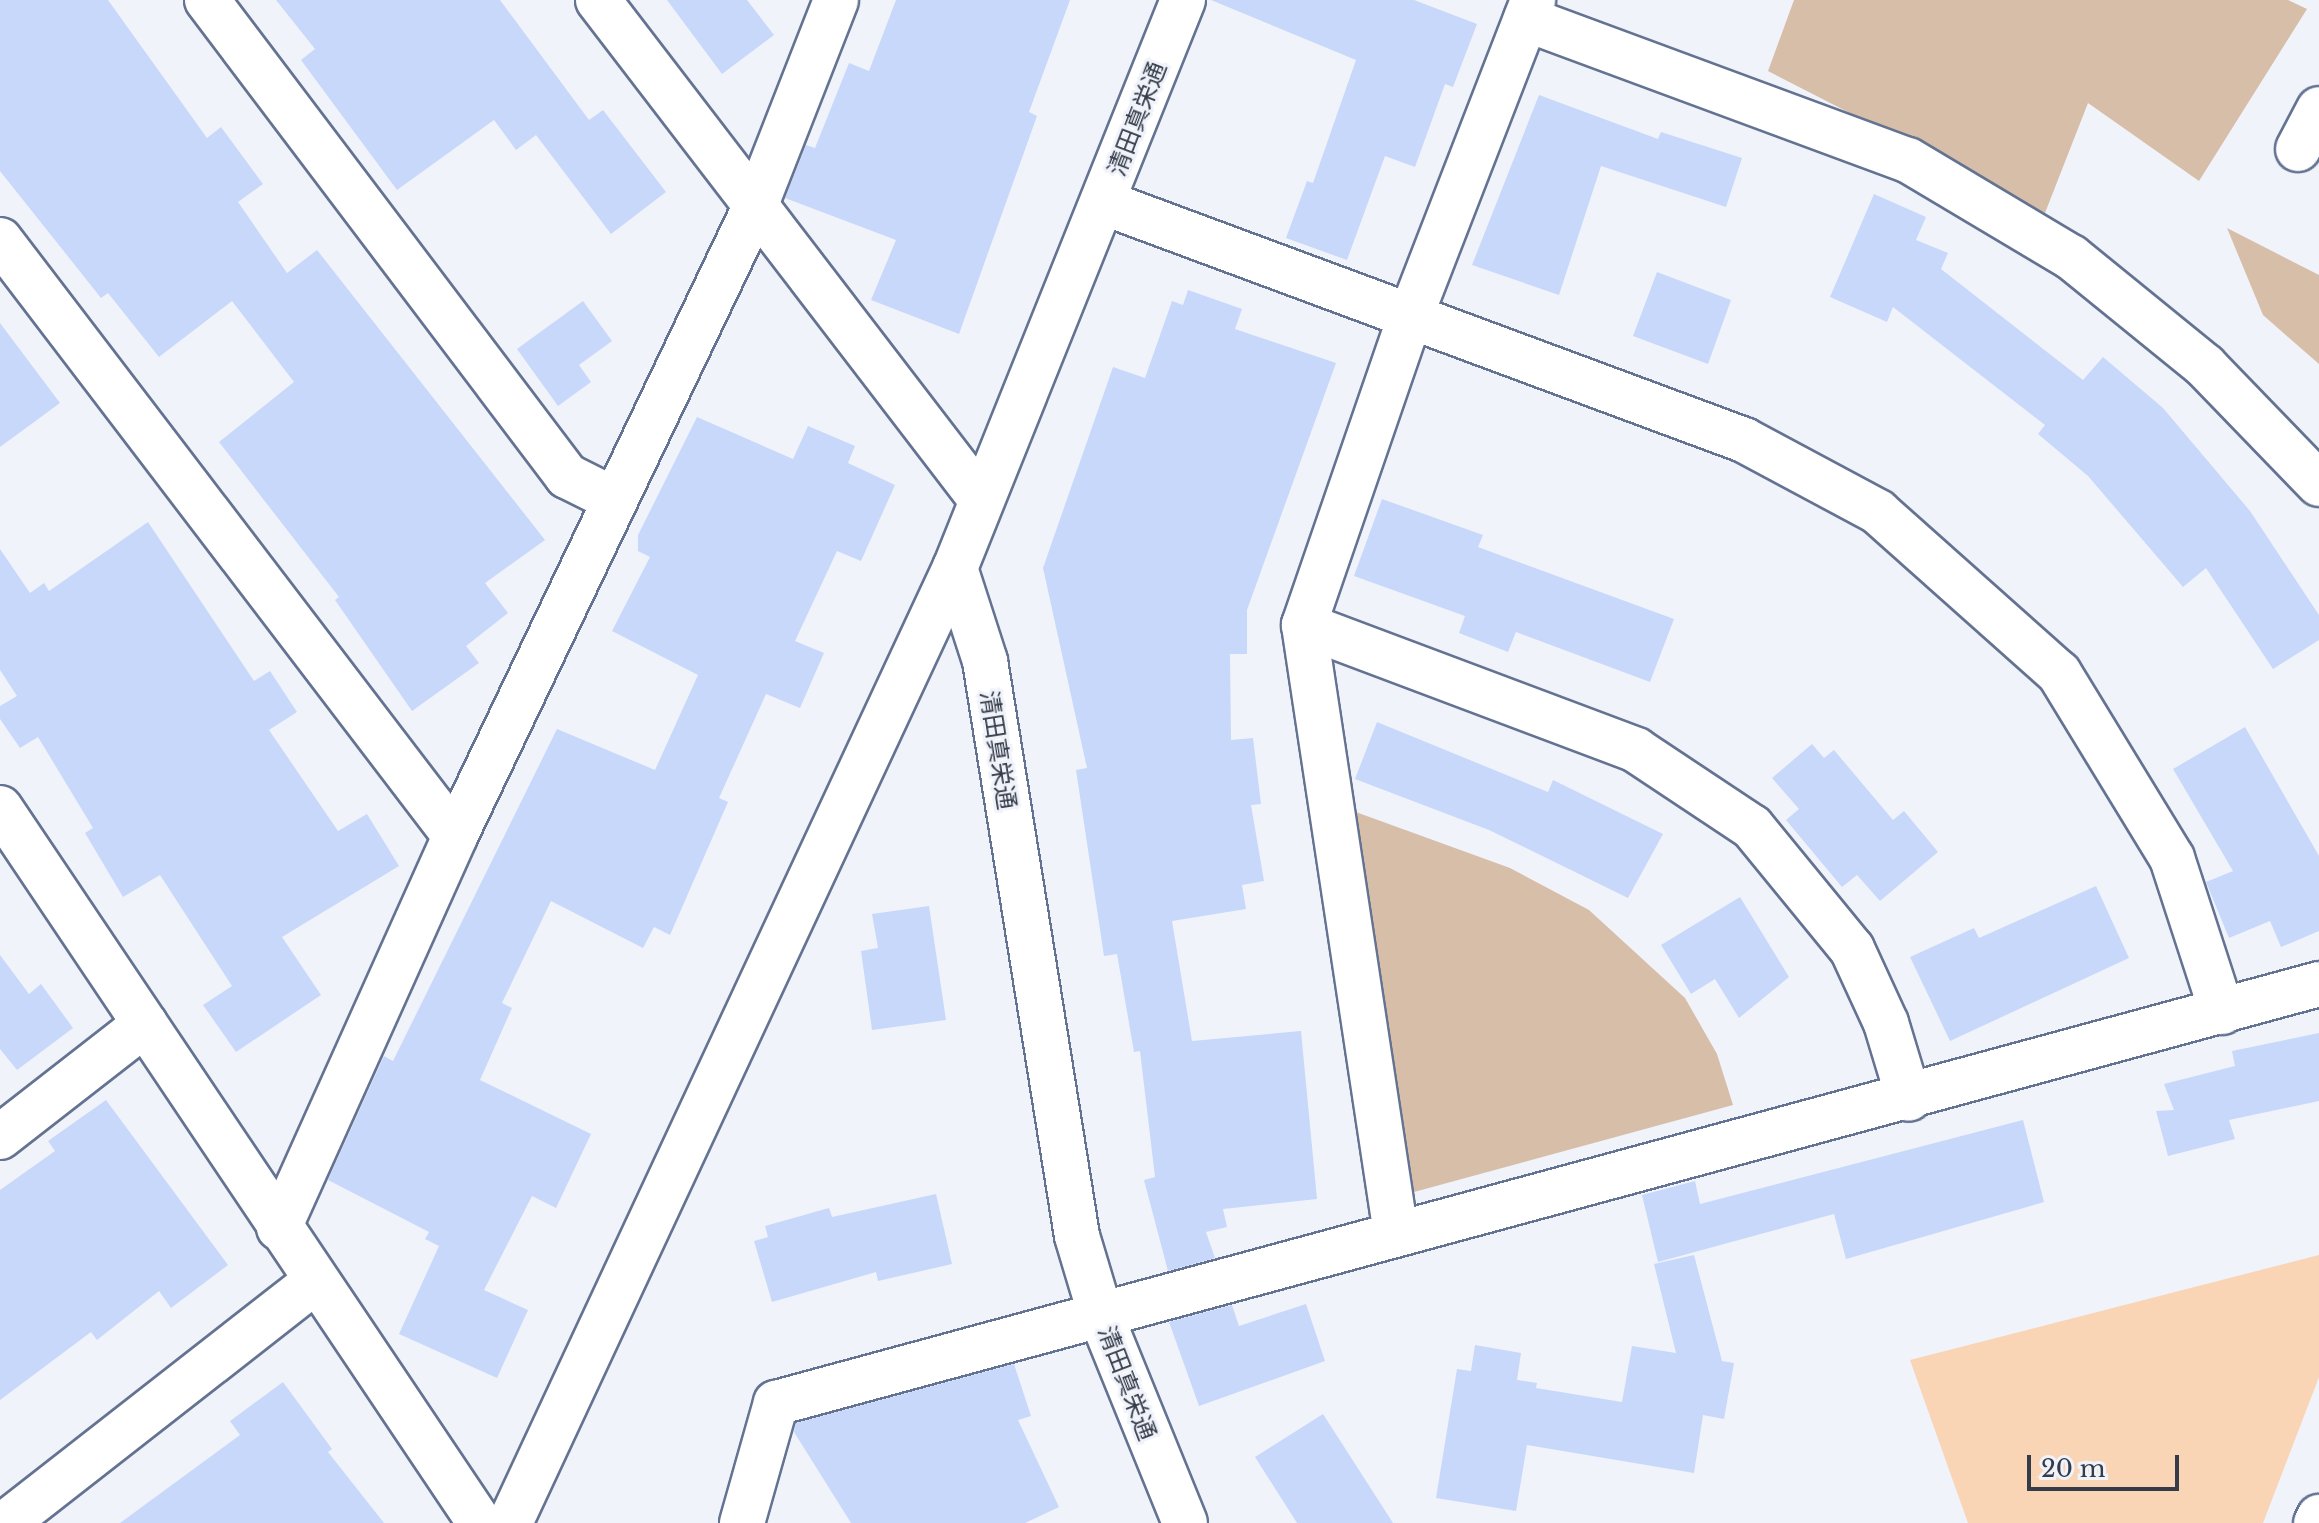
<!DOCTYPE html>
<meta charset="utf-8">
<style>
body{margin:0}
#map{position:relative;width:2319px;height:1523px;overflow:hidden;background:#f0f3fa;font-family:"Libre Baskerville","Noto Sans JP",serif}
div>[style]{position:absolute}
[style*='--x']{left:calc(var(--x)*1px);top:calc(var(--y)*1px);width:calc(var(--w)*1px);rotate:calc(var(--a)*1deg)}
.green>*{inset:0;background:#d7bea9}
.water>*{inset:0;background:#f9d4b5}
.building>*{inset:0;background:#c8d8fa}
.roads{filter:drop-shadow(2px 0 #647391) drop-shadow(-2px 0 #647391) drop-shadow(0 2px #647391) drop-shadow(0 -2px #647391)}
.minor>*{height:44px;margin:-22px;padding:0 22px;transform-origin:22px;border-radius:22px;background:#fff}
span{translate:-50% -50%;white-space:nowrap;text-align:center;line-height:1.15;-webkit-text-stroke:6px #f0f3fa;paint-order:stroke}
.street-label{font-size:24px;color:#353c49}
.scale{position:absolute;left:2027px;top:1455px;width:152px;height:36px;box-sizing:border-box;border:4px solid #353c49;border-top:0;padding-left:10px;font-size:24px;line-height:28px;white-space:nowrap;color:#353c49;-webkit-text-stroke:6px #f0f3fa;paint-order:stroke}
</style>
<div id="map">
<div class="green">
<div style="clip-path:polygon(1794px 0,2288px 0,2307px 9px,2199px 181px,2088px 103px,2045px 213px,1768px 71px)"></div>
<div style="clip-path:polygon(2227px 228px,2319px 275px,2319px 364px,2263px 315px)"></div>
<div style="clip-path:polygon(1342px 807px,1510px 868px,1589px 910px,1685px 998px,1717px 1054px,1733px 1105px,1414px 1192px,1396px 1176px)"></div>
</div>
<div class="water">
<div style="clip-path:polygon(2319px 1255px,2319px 1377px,2263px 1523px,1968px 1523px,1910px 1360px)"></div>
</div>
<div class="building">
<div style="clip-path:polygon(0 0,108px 0,207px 138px,221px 127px,263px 184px,238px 202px,287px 273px,317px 250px,545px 540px,485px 583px,508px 613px,466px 646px,479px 663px,412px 711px,335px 600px,339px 597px,219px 442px,294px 382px,232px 301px,159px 357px,108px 293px,101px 298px,0 171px)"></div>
<div style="clip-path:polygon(276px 0,500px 0,589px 120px,603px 110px,666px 192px,611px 234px,536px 135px,516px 150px,494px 120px,397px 190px,301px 60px,315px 49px)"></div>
<div style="clip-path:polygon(667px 0,747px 0,774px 35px,722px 74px)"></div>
<div style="clip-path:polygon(896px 0,1070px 0,1029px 112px,1037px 116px,959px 334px,871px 300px,896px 240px,785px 198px,806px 145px,815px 148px,849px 63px,869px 71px)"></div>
<div style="clip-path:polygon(1211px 0,1414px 0,1477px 24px,1453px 87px,1445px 84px,1415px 167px,1385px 156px,1347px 260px,1286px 238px,1307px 181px,1313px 183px,1356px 60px)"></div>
<div style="clip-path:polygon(1539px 95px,1658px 139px,1661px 132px,1742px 158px,1726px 207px,1601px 166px,1559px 295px,1472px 265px)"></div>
<div style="clip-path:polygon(1874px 194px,1926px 217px,1916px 240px,1948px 253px,1941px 269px,2083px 380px,2103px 357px,2163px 408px,2250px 511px,2319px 615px,2319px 640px,2273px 669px,2206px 568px,2183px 587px,2088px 476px,2038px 434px,2045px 425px,1893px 307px,1887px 322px,1830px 297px)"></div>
<div style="clip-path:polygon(1657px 272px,1731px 300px,1708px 364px,1633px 336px)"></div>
<div style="clip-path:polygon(1188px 290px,1242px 309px,1235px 329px,1336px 363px,1247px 610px,1247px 654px,1230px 654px,1231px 740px,1253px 738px,1261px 804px,1251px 805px,1264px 881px,1242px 885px,1246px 909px,1172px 921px,1192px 1041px,1301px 1031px,1317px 1199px,1223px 1209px,1227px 1227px,1206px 1232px,1215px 1258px,1168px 1271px,1144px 1180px,1155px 1177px,1140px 1051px,1134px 1052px,1117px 954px,1104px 956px,1076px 770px,1087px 768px,1043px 568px,1113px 367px,1145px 378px,1172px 301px,1183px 305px)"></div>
<div style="clip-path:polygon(583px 301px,612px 341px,579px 365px,591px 382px,558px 406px,517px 349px)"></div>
<div style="clip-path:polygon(0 323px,60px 403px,0 447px)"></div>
<div style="clip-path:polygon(697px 417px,793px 459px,808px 426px,855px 446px,848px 463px,895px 485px,861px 561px,837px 551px,795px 641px,824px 653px,800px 708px,766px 694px,719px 798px,728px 802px,670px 935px,654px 927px,643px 948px,551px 901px,502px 1003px,512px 1008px,480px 1080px,591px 1134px,556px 1208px,532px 1196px,484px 1290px,528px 1310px,497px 1378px,399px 1334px,439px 1246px,425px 1239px,429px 1232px,328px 1180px,384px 1056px,393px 1061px,557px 729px,655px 770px,698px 675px,612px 631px,650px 557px,638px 551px,638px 535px)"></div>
<div style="clip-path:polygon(1382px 499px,1483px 535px,1478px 547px,1674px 619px,1650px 682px,1516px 632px,1508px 652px,1459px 633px,1465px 616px,1354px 576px)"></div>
<div style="clip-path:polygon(148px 522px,254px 681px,270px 671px,297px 712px,269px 730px,338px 831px,367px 814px,399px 866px,282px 937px,321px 995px,236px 1052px,203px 1005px,232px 986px,160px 875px,123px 897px,85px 833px,93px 828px,38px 737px,20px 748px,0 719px,0 706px,17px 696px,0 670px,0 549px,30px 593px,44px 583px,49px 591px)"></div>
<div style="clip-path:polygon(1377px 722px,1548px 792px,1553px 780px,1663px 834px,1628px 898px,1489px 830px,1355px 779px)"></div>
<div style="clip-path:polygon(2245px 727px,2319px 856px,2319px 931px,2281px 947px,2270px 921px,2229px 938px,2206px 882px,2233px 871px,2173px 769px)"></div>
<div style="clip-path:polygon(1812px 744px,1824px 758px,1834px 750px,1893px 820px,1904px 811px,1938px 852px,1880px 901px,1857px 875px,1842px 887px,1786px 820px,1799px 809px,1772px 778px)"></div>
<div style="clip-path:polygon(2096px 886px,2129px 958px,1950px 1041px,1910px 957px,1974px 928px,1979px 938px)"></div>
<div style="clip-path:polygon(1740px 897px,1789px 977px,1739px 1018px,1715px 979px,1691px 994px,1661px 945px)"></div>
<div style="clip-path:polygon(929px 906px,946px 1020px,872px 1030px,861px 951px,878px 948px,872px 914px)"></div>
<div style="clip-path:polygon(0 955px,29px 994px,41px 984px,73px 1028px,17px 1070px,0 1049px)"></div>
<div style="clip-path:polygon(2319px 1033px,2319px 1101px,2229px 1120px,2235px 1139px,2168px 1156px,2156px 1111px,2174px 1110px,2164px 1084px,2235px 1066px,2232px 1051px)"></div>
<div style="clip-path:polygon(106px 1100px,228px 1265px,171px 1308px,159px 1291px,97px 1340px,91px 1332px,0 1400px,0 1190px,55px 1151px,48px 1141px)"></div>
<div style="clip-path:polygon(2023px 1120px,2044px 1202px,1846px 1259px,1834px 1214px,1658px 1262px,1642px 1195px,1695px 1181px,1700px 1204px)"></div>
<div style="clip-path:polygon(936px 1194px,952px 1264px,878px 1281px,876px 1272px,772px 1302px,754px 1241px,768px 1237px,765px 1226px,829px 1208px,832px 1217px)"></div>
<div style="clip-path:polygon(1694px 1255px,1722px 1361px,1734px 1363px,1724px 1419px,1703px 1415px,1694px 1473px,1527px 1445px,1516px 1511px,1436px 1498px,1457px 1369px,1471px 1371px,1475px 1345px,1521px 1353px,1517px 1380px,1537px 1383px,1536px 1388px,1622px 1402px,1632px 1346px,1676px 1353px,1654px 1264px)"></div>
<div style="clip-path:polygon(1306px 1304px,1325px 1361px,1199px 1406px,1169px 1322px,1232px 1305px,1239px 1326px)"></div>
<div style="clip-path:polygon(1014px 1364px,1031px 1416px,1018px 1420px,1059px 1507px,1025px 1523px,851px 1523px,794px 1432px,796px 1423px)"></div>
<div style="clip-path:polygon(283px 1382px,332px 1449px,328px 1452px,384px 1523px,120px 1523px,240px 1435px,230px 1421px)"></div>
<div style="clip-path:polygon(1323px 1414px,1393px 1523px,1297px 1523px,1255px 1457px)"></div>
</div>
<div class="roads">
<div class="minor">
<div style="--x:207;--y:0;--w:597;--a:52.9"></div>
<div style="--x:567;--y:476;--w:54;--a:26.6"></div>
<div style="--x:598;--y:0;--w:628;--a:52.51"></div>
<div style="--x:1183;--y:0;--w:612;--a:111.87"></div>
<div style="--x:955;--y:568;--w:98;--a:72.1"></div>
<div style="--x:985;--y:661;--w:582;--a:80.91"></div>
<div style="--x:1077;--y:1236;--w:84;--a:73.3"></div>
<div style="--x:1101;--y:1316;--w:223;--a:67.9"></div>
<div style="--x:1526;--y:19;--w:407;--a:20.3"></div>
<div style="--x:1908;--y:160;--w:190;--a:30.8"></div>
<div style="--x:2071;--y:257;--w:173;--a:39.1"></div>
<div style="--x:2205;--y:366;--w:164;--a:46"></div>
<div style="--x:2298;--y:149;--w:45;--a:-62.3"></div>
<div style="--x:1105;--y:203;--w:682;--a:20.35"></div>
<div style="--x:1744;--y:440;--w:152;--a:28.2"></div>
<div style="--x:1878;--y:512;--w:242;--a:41.7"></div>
<div style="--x:2059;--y:673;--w:217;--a:58.6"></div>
<div style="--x:2172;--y:858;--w:162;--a:72"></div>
<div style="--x:0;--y:240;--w:750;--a:52.64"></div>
<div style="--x:1304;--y:625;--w:355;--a:20.6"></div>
<div style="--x:1636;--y:750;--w:139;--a:33.6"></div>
<div style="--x:1752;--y:827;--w:158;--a:50.7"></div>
<div style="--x:1852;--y:949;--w:81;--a:65.3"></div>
<div style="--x:1886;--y:1023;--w:79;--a:73.2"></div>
<div style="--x:0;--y:808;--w:861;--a:56.13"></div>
<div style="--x:0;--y:1137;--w:184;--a:-37.9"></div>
<div style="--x:279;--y:1228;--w:430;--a:-65.8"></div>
<div style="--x:455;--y:836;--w:697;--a:-64.5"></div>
<div style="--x:755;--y:207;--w:222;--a:-68.6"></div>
<div style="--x:1396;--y:1234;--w:616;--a:-98.59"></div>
<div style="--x:1304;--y:625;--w:328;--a:-71"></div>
<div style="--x:1411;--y:315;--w:338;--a:-68.8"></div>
<div style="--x:6;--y:1523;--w:391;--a:-38"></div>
<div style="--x:510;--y:1523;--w:1054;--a:-65.02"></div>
<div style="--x:742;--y:1523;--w:125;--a:-74.2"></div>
<div style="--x:776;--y:1403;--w:1599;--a:-15.19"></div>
<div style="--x:2316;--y:1523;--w:7;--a:-63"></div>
</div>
</div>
<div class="street-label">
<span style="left:1137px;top:119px;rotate:-69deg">清田真栄通</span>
<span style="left:998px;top:750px;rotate:81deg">清田真栄通</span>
<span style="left:1127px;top:1383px;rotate:69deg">清田真栄通</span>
</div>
<div class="scale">20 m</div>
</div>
